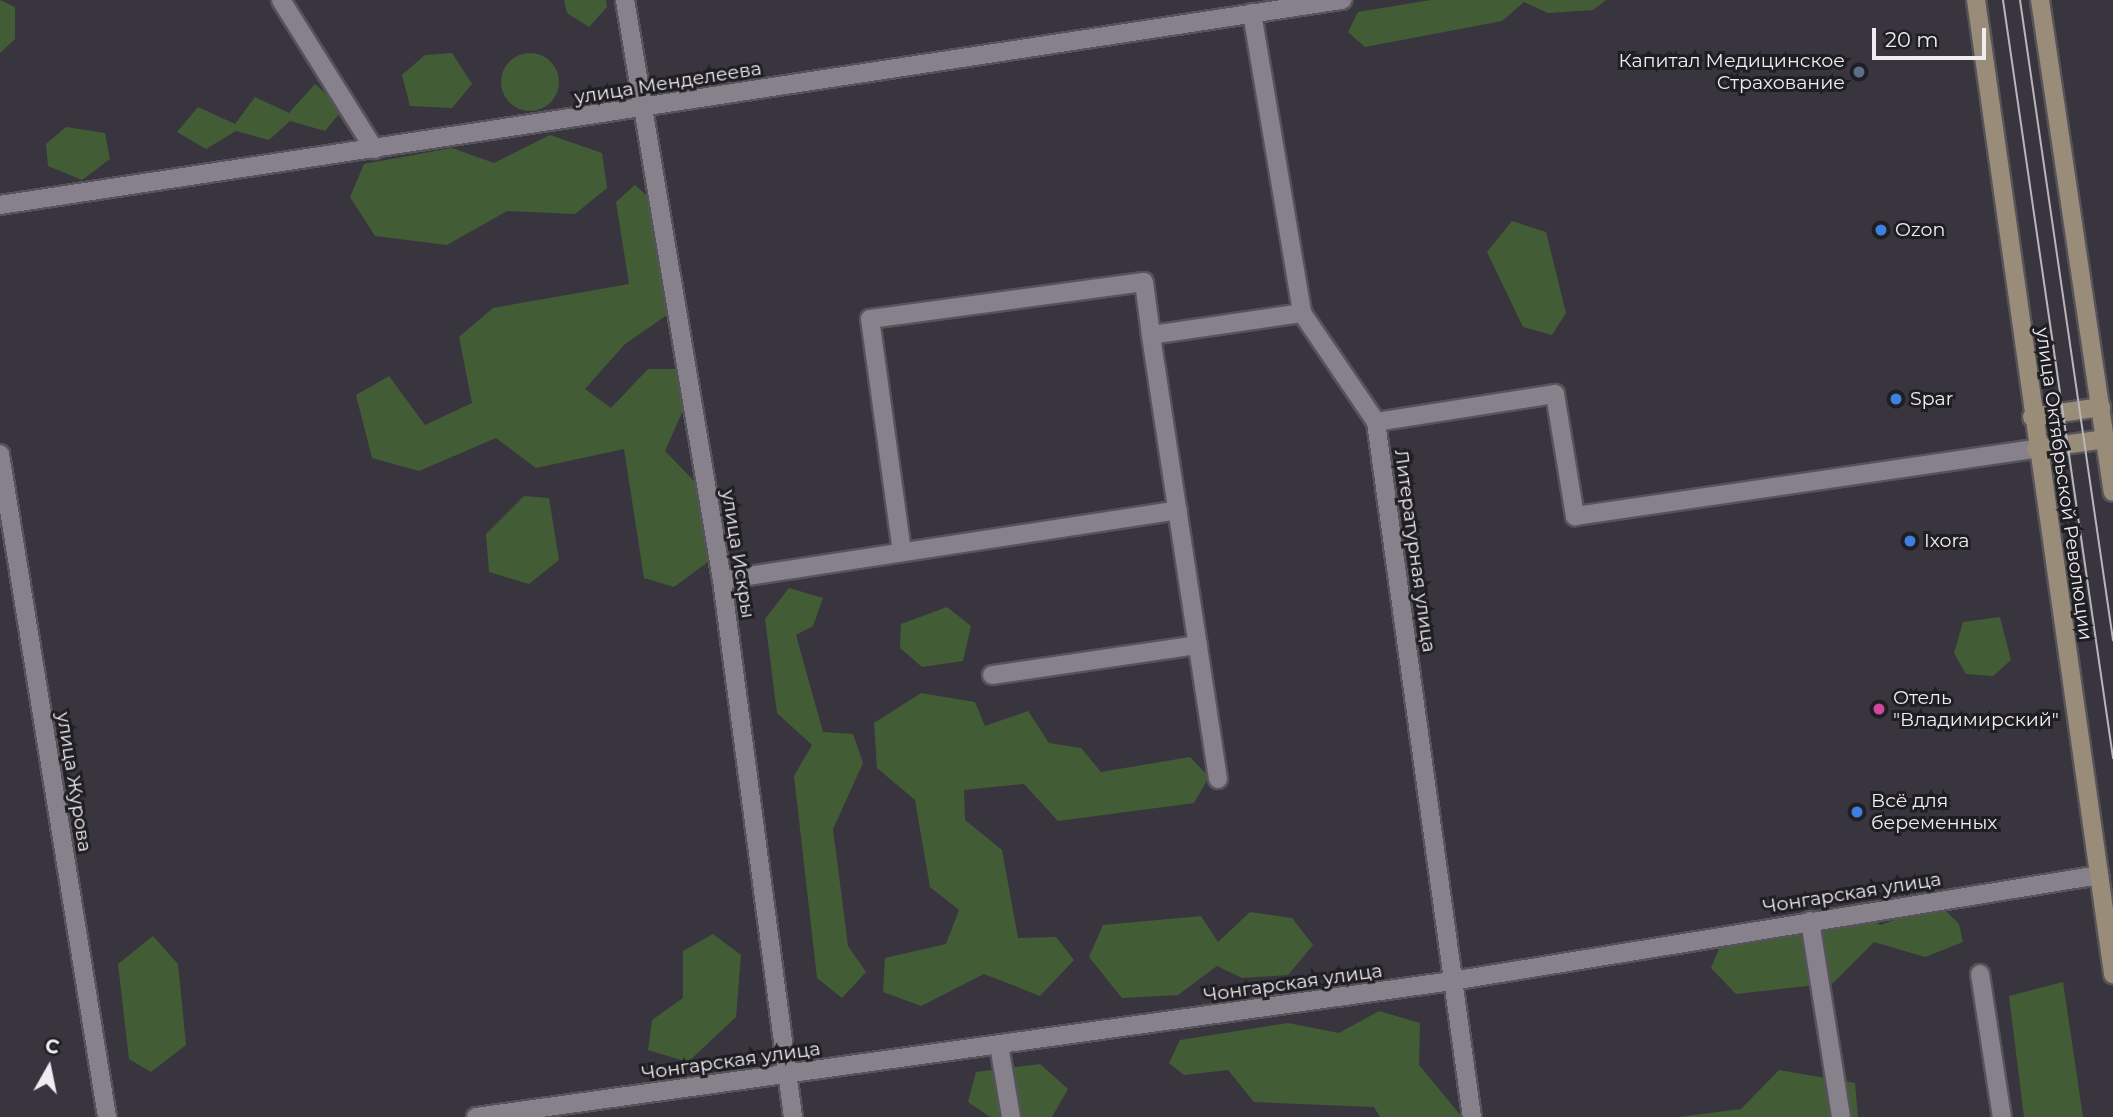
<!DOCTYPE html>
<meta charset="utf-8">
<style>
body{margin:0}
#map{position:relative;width:2113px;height:1117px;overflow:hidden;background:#39353e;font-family:Montserrat,sans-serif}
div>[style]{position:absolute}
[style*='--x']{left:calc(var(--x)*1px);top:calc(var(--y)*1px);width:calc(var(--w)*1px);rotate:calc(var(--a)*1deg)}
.green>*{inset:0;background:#425d35}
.round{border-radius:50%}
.roads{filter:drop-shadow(2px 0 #56535a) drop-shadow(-2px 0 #56535a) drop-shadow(0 2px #56535a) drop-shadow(0 -2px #56535a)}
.lane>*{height:18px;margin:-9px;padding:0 9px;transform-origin:9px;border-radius:9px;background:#86818b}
.street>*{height:18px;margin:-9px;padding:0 9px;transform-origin:9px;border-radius:9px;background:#86818b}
.secondary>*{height:18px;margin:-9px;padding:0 9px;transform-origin:9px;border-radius:9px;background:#998c78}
.tram>*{height:2px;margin:-1px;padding:0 1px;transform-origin:1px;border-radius:1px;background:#b8b5bc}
.dots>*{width:19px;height:19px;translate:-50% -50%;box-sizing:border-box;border:4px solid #1f1e22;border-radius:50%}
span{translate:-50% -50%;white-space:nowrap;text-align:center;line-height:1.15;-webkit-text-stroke:6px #1f1e22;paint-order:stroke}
.poi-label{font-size:19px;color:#efecf2}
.right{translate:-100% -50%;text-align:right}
.left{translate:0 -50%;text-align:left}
.street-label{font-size:19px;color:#efecf2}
.north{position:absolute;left:14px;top:1033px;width:70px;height:70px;-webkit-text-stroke:5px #1f1e22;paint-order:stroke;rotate:9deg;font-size:19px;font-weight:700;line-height:28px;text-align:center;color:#efecf2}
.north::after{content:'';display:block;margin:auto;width:24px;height:32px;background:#efecf2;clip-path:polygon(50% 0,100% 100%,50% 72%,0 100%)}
.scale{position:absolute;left:1872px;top:28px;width:114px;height:32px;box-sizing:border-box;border:4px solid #efecf2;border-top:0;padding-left:9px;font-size:21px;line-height:24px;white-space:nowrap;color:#efecf2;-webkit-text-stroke:5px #1f1e22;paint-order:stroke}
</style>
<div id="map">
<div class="green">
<div style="clip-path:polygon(0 0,15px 7px,15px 39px,0 53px)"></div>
<div style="clip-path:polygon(564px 0,606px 0,607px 7px,589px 27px,567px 13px)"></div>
<div style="clip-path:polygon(1431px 0,1606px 0,1593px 10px,1548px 13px,1524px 2px,1502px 21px,1365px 47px,1348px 32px,1358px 12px)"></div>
<div class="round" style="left:501px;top:53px;width:58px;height:58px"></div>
<div style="clip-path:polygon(452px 53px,472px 84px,452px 108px,410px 106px,402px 75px,425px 55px)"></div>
<div style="clip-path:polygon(315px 84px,343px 109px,325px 131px,290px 121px,269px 140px,236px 131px,206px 149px,177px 132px,198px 107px,235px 124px,255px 97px,289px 113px)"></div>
<div style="clip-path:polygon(66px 127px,105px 133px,110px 159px,82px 180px,48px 166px,46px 144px)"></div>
<div style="clip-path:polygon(550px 135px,602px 153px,607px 188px,575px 214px,507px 211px,447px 245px,375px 236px,350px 197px,364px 164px,452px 148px,494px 163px)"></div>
<div style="clip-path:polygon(635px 185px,655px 203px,670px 313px,625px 344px,585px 389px,611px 408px,648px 369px,680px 369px,685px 406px,665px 451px,697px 484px,708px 562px,674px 587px,644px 578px,624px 449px,536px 468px,496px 438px,419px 471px,372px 458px,356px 395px,389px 376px,425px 425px,472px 403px,459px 337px,493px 308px,629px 284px,616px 202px)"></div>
<div style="clip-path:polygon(1512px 221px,1546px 232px,1566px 313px,1552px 335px,1523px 327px,1487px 252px)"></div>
<div style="clip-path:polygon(524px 496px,549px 498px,559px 560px,529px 584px,489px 572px,486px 534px)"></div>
<div style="clip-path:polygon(789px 588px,823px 598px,813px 626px,796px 635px,823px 732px,853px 734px,863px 763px,833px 829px,848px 946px,866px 972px,842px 998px,817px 978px,794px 776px,812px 745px,777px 713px,765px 619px)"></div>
<div style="clip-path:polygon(947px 607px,971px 626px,963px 661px,922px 667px,900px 648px,901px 624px)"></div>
<div style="clip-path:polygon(2000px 617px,2011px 660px,1993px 676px,1966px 674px,1954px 653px,1963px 622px)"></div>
<div style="clip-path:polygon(921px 693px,975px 702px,985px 726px,1028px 711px,1049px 743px,1081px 748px,1101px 772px,1190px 757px,1209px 777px,1194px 803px,1058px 821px,1024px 784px,964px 790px,965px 820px,1002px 850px,1018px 938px,1056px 937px,1074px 960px,1040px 996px,984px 974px,921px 1006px,883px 992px,885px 958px,946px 944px,959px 910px,930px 887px,915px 800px,877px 768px,874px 723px)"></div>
<div style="clip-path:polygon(1938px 903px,1959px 924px,1963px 942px,1925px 957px,1874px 942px,1833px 983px,1736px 994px,1711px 968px,1727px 930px,1844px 910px,1881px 925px)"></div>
<div style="clip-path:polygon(1250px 912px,1292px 918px,1313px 945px,1288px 975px,1242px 978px,1217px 966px,1178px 995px,1122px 998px,1089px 957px,1103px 925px,1201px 916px,1218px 942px)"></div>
<div style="clip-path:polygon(713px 934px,741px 955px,736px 1017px,688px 1062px,648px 1050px,652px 1020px,683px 998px,683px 951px)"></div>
<div style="clip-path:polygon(153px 936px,178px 964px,186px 1045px,151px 1072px,129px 1059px,118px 964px)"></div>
<div style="clip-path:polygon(2063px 982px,2083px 1117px,2024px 1117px,2009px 996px)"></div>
<div style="clip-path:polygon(1379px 1011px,1420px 1023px,1419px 1065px,1462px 1117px,1380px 1117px,1374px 1107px,1254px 1102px,1228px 1070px,1184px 1075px,1169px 1063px,1180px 1040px,1288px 1023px,1339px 1033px)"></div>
<div style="clip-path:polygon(1040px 1064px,1068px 1089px,1052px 1117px,990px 1117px,968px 1102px,976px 1072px)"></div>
<div style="clip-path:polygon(1779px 1070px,1855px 1083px,1858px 1117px,1678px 1117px,1741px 1109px)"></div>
</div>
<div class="roads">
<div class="lane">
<div style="--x:281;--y:0;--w:176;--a:58"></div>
<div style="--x:1376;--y:422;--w:181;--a:-8.9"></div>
<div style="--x:1555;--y:394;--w:124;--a:80.7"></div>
<div style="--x:1575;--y:516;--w:466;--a:-8.3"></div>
<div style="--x:902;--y:552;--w:235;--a:-97.8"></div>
<div style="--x:870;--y:319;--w:276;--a:-7.7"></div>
<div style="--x:1144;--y:282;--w:53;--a:82.5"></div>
<div style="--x:722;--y:580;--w:461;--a:-8.7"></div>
<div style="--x:992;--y:675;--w:208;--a:-8.3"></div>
<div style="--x:1218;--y:779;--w:449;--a:-98.6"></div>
<div style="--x:1151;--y:335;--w:153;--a:-8.3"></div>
<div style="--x:1810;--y:921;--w:198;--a:81"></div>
<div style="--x:1980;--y:974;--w:145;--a:81.3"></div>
<div style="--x:999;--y:1045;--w:73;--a:80.5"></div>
</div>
<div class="street">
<div style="--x:625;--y:0;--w:588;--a:80.51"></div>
<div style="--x:722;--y:580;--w:542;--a:82.47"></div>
<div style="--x:1252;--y:13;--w:304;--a:80.5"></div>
<div style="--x:1302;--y:313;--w:132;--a:55.8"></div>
<div style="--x:1376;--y:422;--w:702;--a:82.14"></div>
<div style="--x:0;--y:205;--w:1358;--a:-8.69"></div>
<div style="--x:0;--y:454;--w:672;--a:80.83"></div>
<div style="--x:476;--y:1117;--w:985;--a:-7.93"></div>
<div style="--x:1452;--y:981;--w:656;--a:-9.3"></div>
</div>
<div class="secondary">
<div style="--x:1976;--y:0;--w:984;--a:81.99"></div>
<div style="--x:2040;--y:0;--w:497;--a:81.6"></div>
<div style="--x:2032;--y:417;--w:70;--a:-8.2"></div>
<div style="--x:2036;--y:449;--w:70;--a:-8.2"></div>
</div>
</div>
<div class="tram">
<div style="--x:2003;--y:0;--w:766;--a:81.74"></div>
<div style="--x:2020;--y:0;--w:647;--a:81.73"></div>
</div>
<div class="dots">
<div style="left:1859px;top:72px;background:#5c6f8a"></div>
<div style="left:1881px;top:230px;background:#3f7fe0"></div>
<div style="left:1896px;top:399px;background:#3f7fe0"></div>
<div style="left:1910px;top:541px;background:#3f7fe0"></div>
<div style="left:1879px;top:709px;background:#d1479c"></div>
<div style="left:1857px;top:812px;background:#3f7fe0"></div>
</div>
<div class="poi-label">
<span class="right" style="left:1845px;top:72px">Капитал Медицинское<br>Страхование</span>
<span class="left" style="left:1895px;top:230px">Ozon</span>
<span class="left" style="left:1910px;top:399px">Spar</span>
<span class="left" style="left:1924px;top:541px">Ixora</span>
<span class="left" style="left:1893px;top:709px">Отель<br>"Владимирский"</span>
<span class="left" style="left:1871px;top:812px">Всё для<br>беременных</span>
</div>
<div class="street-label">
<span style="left:668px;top:83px;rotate:-9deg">улица Менделеева</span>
<span style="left:2064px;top:484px;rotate:82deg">улица Октябрьской Революции</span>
<span style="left:1415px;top:551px;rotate:82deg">Литературная улица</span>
<span style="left:738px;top:554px;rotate:81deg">улица Искры</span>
<span style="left:74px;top:782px;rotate:81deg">улица Журова</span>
<span style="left:1852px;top:893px;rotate:-9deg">Чонгарская улица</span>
<span style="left:1293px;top:983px;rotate:-8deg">Чонгарская улица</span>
<span style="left:731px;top:1061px;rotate:-8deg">Чонгарская улица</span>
</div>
<div class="north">С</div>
<div class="scale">20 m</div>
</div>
